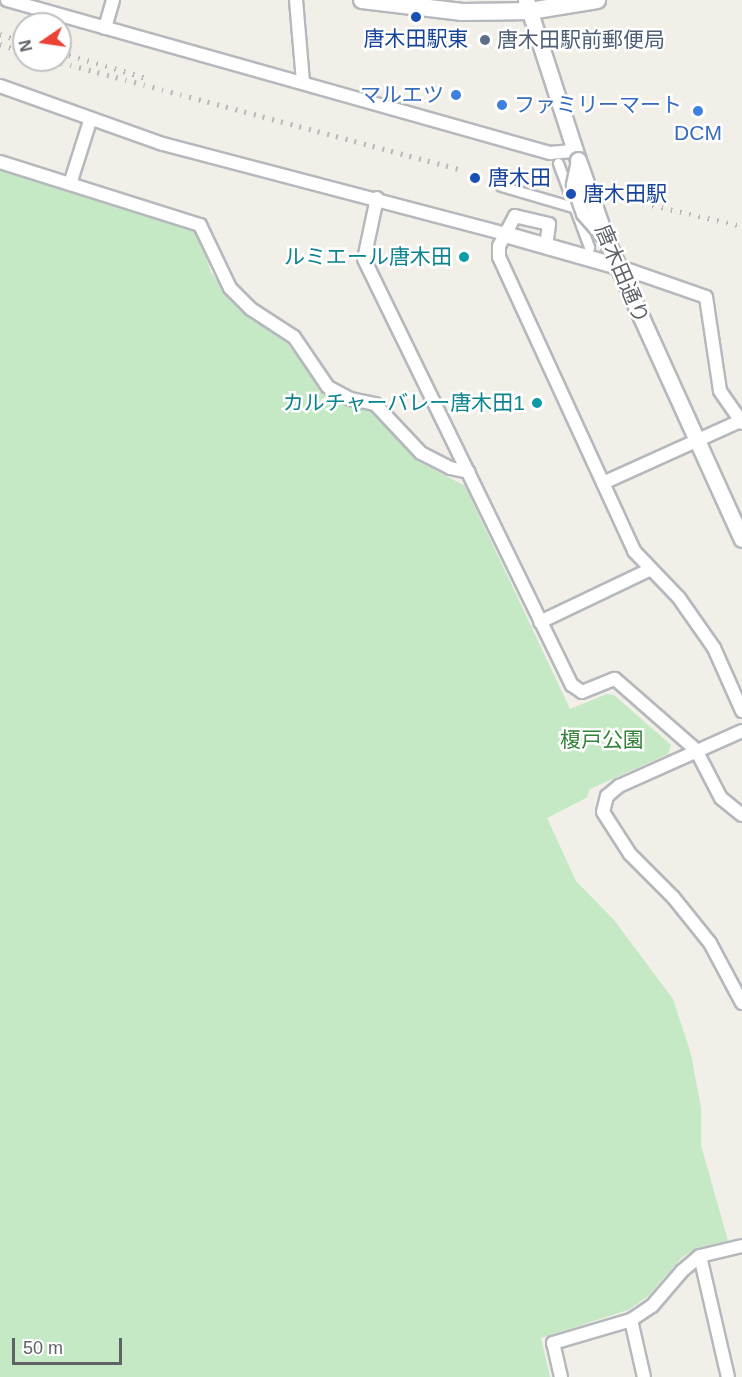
<!DOCTYPE html>
<meta charset="utf-8">
<style>
body{margin:0}
#map{position:relative;width:742px;height:1377px;overflow:hidden;background:#f1efe8;font-family:Arial,"Noto Sans JP",sans-serif}
div>[style]{position:absolute}
[style*='--x']{left:calc(var(--x)*1px);top:calc(var(--y)*1px);width:calc(var(--w)*1px);rotate:calc(var(--a)*1deg)}
.green>*{inset:0;background:#c5e8c5}
.roads{filter:drop-shadow(2px 0 #b5b8bc) drop-shadow(-2px 0 #b5b8bc) drop-shadow(0 2px #b5b8bc) drop-shadow(0 -2px #b5b8bc)}
.pedestrian>*{height:9px;margin:-4.5px;padding:0 4.5px;transform-origin:4.5px;border-radius:4.5px;background:#fff}
.minor>*{height:12px;margin:-6px;padding:0 6px;transform-origin:6px;border-radius:6px;background:#fff}
.tertiary>*{height:15px;margin:-7.5px;padding:0 7.5px;transform-origin:7.5px;border-radius:7.5px;background:#fff}
.secondary>*{height:16px;margin:-8px;padding:0 8px;transform-origin:8px;border-radius:8px;background:#fff}
.rail>*{height:4.5px;margin-top:-2.25px;transform-origin:0;background:repeating-linear-gradient(90deg,#b6b7b8 0 1.5px,transparent 0 9.5px)}
.bridges{filter:drop-shadow(2px 0 #b5b8bc) drop-shadow(-2px 0 #b5b8bc) drop-shadow(0 2px #b5b8bc) drop-shadow(0 -2px #b5b8bc)}
.minor-bridge>*{height:12px;margin:-6px;padding:0 6px;transform-origin:6px;border-radius:6px;background:#fff}
.tertiary-bridge>*{height:15px;margin:-7.5px;padding:0 7.5px;transform-origin:7.5px;border-radius:7.5px;background:#fff}
.dots>*{width:16px;height:16px;translate:-50% -50%;box-sizing:border-box;border:3px solid #fff;border-radius:50%}
span{translate:-50% -50%;white-space:nowrap;text-align:center;line-height:1.15;-webkit-text-stroke:5px #fff;paint-order:stroke}
.transit-label{font-size:21px;color:#164399}
.left{translate:0 -50%;text-align:left}
.service-label{font-size:21px;color:#4e5e75}
.shop-label{font-size:21px;color:#366cbe}
.right{translate:-100% -50%;text-align:right}
.culture-label{font-size:21px;color:#0d838f}
.street-label{font-size:21px;color:#5f6368}
.park-label{font-size:21px;color:#348238}
.north{position:absolute;left:12px;top:12px;width:60px;height:60px;box-sizing:border-box;background:#fff;border:2px solid #bfc1c3;border-radius:50%;rotate:257deg;font-size:16px;font-weight:700;line-height:24px;text-align:center;color:#5f6368}
.north::after{content:'';display:block;margin:auto;width:21px;height:27px;background:#ea4335;clip-path:polygon(50% 0,100% 100%,50% 72%,0 100%)}
.scale{position:absolute;left:12px;top:1338px;width:110px;height:27px;box-sizing:border-box;border:3px solid #5f6368;border-top:0;padding-left:8px;font-size:18px;line-height:21px;white-space:nowrap;color:#5f6368;-webkit-text-stroke:4px #fff;paint-order:stroke}
</style>
<div id="map">
<div class="green">
<div style="clip-path:polygon(0 169px,196px 231px,211px 272px,226px 294px,242px 311px,283px 338px,324px 393px,346px 405px,372px 412px,418px 461px,465px 486px,570px 709px,607px 694px,614px 695px,671px 745px,668px 754px,590px 789px,586px 798px,547px 818px,576px 881px,614px 920px,673px 999px,691px 1054px,701px 1108px,701px 1145px,728px 1241px,697px 1248px,682px 1257px,648px 1296px,628px 1310px,541px 1338px,550px 1377px,0 1377px)"></div>
</div>
<div class="roads">
<div class="pedestrian">
<div style="--x:558;--y:163;--w:90;--a:69.7"></div>
<div style="--x:501;--y:186;--w:78;--a:16.3"></div>
</div>
<div class="minor">
<div style="--x:7;--y:0;--w:564;--a:15.74"></div>
<div style="--x:550;--y:153;--w:25;--a:-5"></div>
<div style="--x:296;--y:0;--w:82;--a:85.1"></div>
<div style="--x:105;--y:28;--w:29;--a:-74"></div>
<div style="--x:0;--y:86;--w:173;--a:19.6"></div>
<div style="--x:163;--y:144;--w:354;--a:14.7"></div>
<div style="--x:0;--y:162;--w:210;--a:17.5"></div>
<div style="--x:200;--y:225;--w:70;--a:64.5"></div>
<div style="--x:230;--y:288;--w:30;--a:45"></div>
<div style="--x:251;--y:309;--w:51;--a:33.1"></div>
<div style="--x:294;--y:337;--w:60;--a:55.8"></div>
<div style="--x:328;--y:387;--w:26;--a:28"></div>
<div style="--x:351;--y:399;--w:25;--a:12"></div>
<div style="--x:375;--y:404;--w:67;--a:46.8"></div>
<div style="--x:421;--y:453;--w:33;--a:27"></div>
<div style="--x:450;--y:468;--w:19;--a:12"></div>
<div style="--x:70;--y:184;--w:66;--a:-72.4"></div>
<div style="--x:377;--y:198;--w:62;--a:102"></div>
<div style="--x:364;--y:259;--w:474;--a:64"></div>
<div style="--x:572;--y:685;--w:12;--a:35"></div>
<div style="--x:582;--y:692;--w:35;--a:-22"></div>
<div style="--x:615;--y:679;--w:108;--a:41.2"></div>
<div style="--x:696;--y:750;--w:54;--a:62.5"></div>
<div style="--x:721;--y:798;--w:27;--a:39"></div>
<div style="--x:546;--y:246;--w:22;--a:-82"></div>
<div style="--x:549;--y:224;--w:35;--a:-167"></div>
<div style="--x:515;--y:216;--w:34;--a:118"></div>
<div style="--x:499;--y:246;--w:11;--a:90"></div>
<div style="--x:499;--y:257;--w:324;--a:65.3"></div>
<div style="--x:634;--y:551;--w:65;--a:46.2"></div>
<div style="--x:679;--y:598;--w:61;--a:55"></div>
<div style="--x:714;--y:648;--w:69;--a:66"></div>
<div style="--x:617;--y:266;--w:94;--a:19.2"></div>
<div style="--x:706;--y:297;--w:95;--a:81.5"></div>
<div style="--x:720;--y:391;--w:39;--a:55"></div>
<div style="--x:603;--y:483;--w:150;--a:-24.3"></div>
<div style="--x:540;--y:622;--w:121;--a:-25.5"></div>
<div style="--x:742;--y:731;--w:135;--a:155.9"></div>
<div style="--x:619;--y:786;--w:16;--a:140"></div>
<div style="--x:607;--y:796;--w:16;--a:104"></div>
<div style="--x:603;--y:812;--w:50;--a:57.3"></div>
<div style="--x:630;--y:854;--w:61;--a:45"></div>
<div style="--x:673;--y:897;--w:59;--a:51.2"></div>
<div style="--x:710;--y:943;--w:68;--a:61.9"></div>
<div style="--x:700;--y:1256;--w:124;--a:77"></div>
<div style="--x:631;--y:1320;--w:58;--a:77.2"></div>
<div style="--x:561;--y:1377;--w:35;--a:-103"></div>
<div style="--x:553;--y:1343;--w:81;--a:-16.4"></div>
<div style="--x:631;--y:1320;--w:25;--a:-34"></div>
<div style="--x:652;--y:1306;--w:46;--a:-49.4"></div>
<div style="--x:682;--y:1271;--w:23;--a:-40"></div>
<div style="--x:700;--y:1256;--w:43;--a:-13.4"></div>
</div>
<div class="tertiary">
<div style="--x:526;--y:0;--w:168;--a:72"></div>
<div style="--x:505;--y:234;--w:116;--a:15.9"></div>
<div style="--x:607;--y:242;--w:326;--a:65.6"></div>
</div>
<div class="secondary">
<div style="--x:362;--y:0;--w:101;--a:6.8"></div>
<div style="--x:462;--y:12;--w:68;--a:-0.8"></div>
<div style="--x:530;--y:11;--w:68;--a:-9.3"></div>
</div>
</div>
<div class="rail">
<div style="--x:0;--y:34;--w:25;--a:18"></div>
<div style="--x:0;--y:44;--w:25;--a:18"></div>
<div style="--x:60;--y:52;--w:90;--a:16.8"></div>
<div style="--x:52;--y:60;--w:425;--a:15"></div>
<div style="--x:643;--y:203;--w:102;--a:13.1"></div>
</div>
<div class="bridges">
<div class="minor-bridge">
<div style="--x:578;--y:161;--w:25;--a:102"></div>
<div style="--x:573;--y:185;--w:31;--a:71"></div>
<div style="--x:583;--y:214;--w:30;--a:49"></div>
</div>
<div class="tertiary-bridge">
<div style="--x:578;--y:160;--w:87;--a:70.5"></div>
</div>
</div>
<div class="dots">
<div style="left:416px;top:17px;background:#1a4fb4"></div>
<div style="left:485px;top:40px;background:#5c6f8a"></div>
<div style="left:456px;top:95px;background:#3f7fe0"></div>
<div style="left:502px;top:105px;background:#3f7fe0"></div>
<div style="left:698px;top:111px;background:#3f7fe0"></div>
<div style="left:475px;top:178px;background:#1a4fb4"></div>
<div style="left:571px;top:194px;background:#1a4fb4"></div>
<div style="left:464px;top:257px;background:#0f9aa8"></div>
<div style="left:537px;top:403px;background:#0f9aa8"></div>
</div>
<div class="transit-label">
<span style="left:416px;top:39px">唐木田駅東</span>
<span class="left" style="left:488px;top:178px">唐木田</span>
<span class="left" style="left:583px;top:194px">唐木田駅</span>
</div>
<div class="service-label">
<span class="left" style="left:497px;top:40px">唐木田駅前郵便局</span>
</div>
<div class="shop-label">
<span class="right" style="left:444px;top:95px">マルエツ</span>
<span class="left" style="left:514px;top:105px">ファミリーマート</span>
<span style="left:698px;top:133px">DCM</span>
</div>
<div class="culture-label">
<span class="right" style="left:452px;top:257px">ルミエール唐木田</span>
<span class="right" style="left:525px;top:403px">カルチャーバレー唐木田1</span>
</div>
<div class="street-label">
<span style="left:622px;top:274px;rotate:67deg">唐木田通り</span>
</div>
<div class="park-label">
<span style="left:602px;top:740px">榎戸公園</span>
</div>
<div class="north">N</div>
<div class="scale">50 m</div>
</div>
